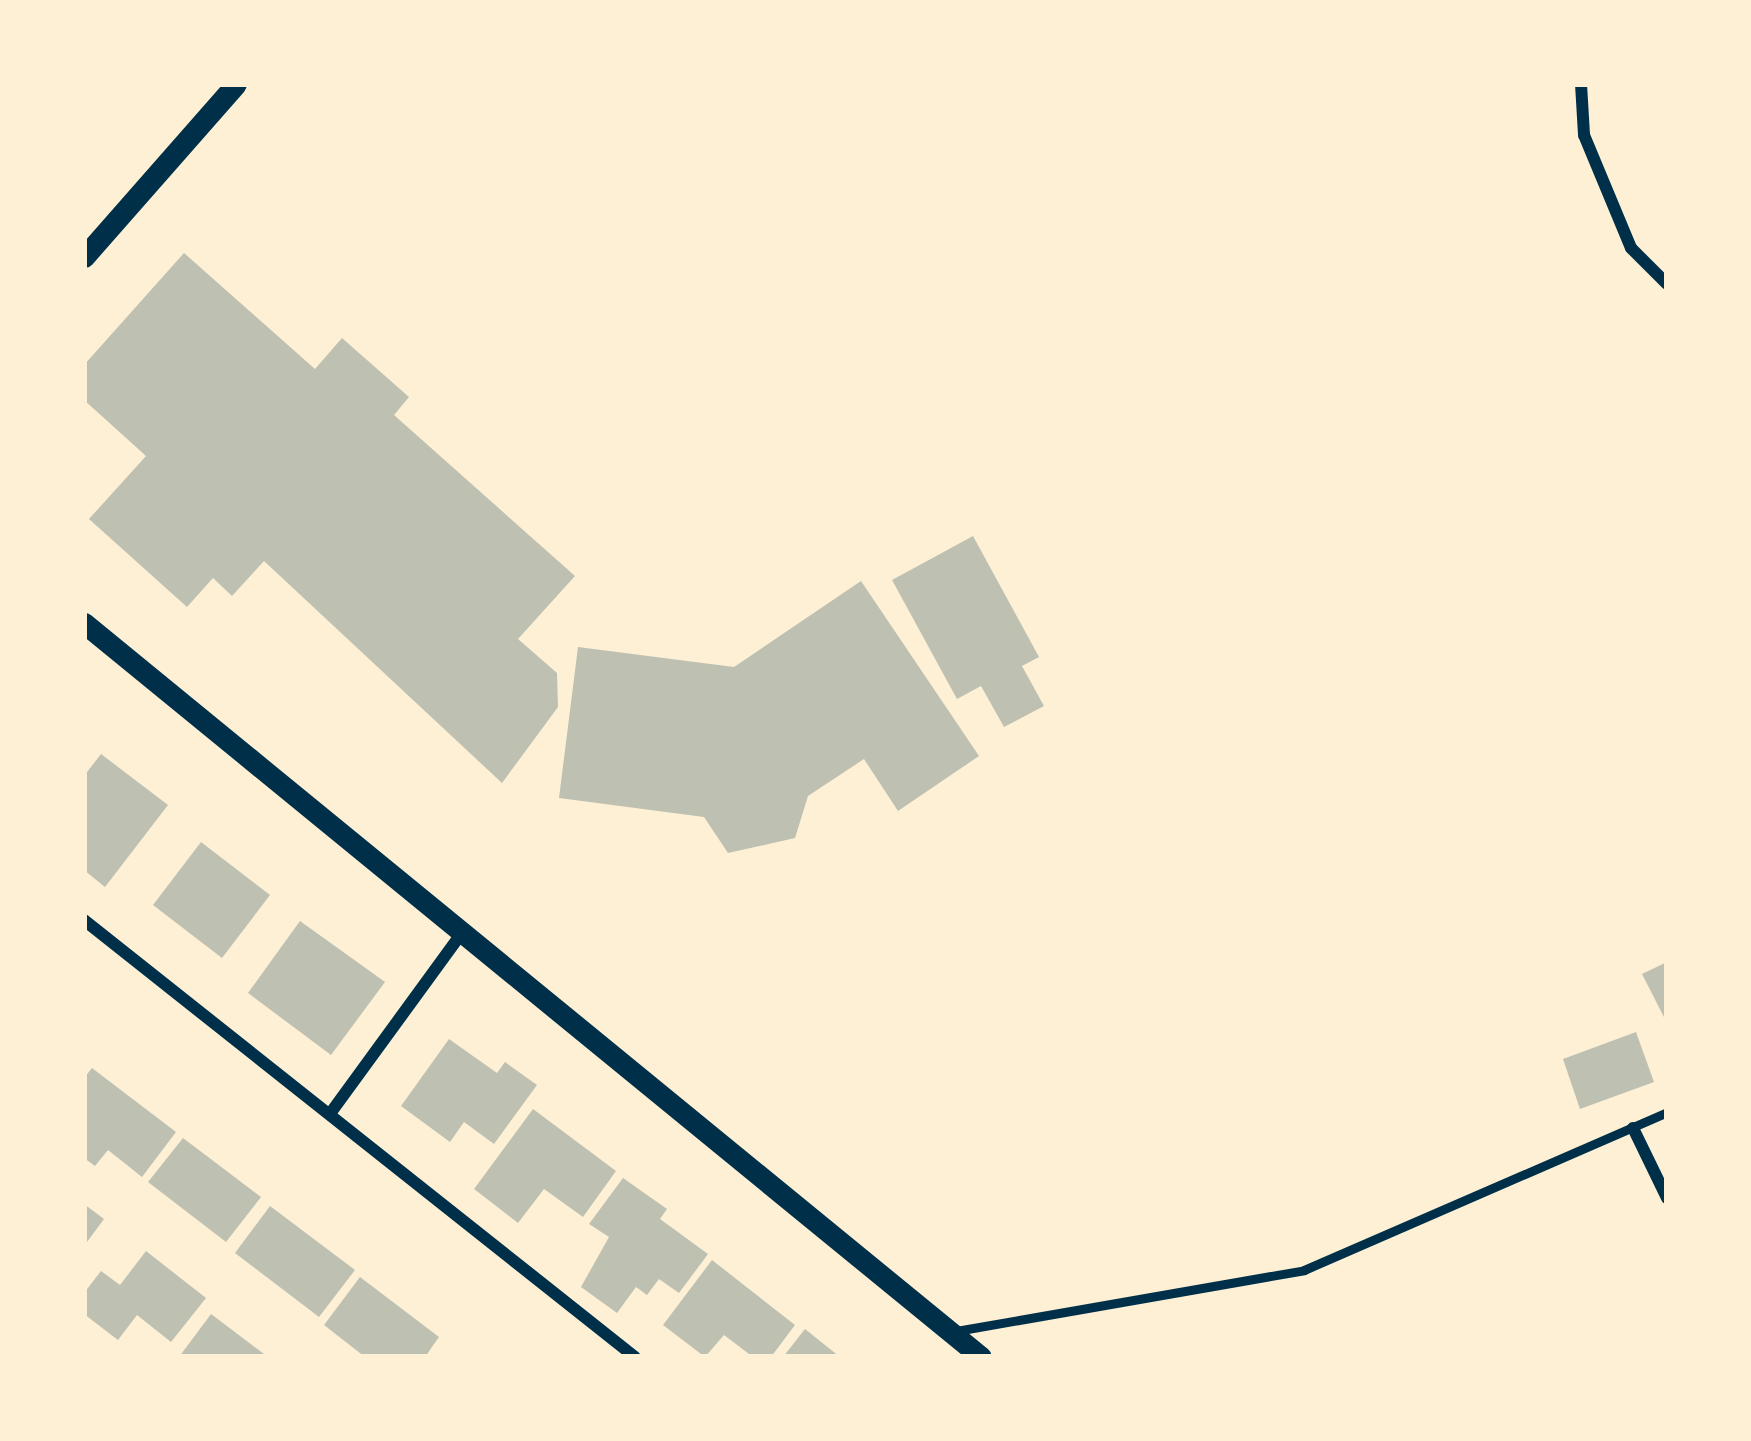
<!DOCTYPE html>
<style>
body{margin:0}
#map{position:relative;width:1751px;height:1441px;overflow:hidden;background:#fdf0d5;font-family:Manrope,sans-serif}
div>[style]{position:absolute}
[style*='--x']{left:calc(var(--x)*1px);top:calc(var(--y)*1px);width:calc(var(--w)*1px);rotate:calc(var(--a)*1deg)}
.building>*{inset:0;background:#bec0b2}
.service>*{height:9px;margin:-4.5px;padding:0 4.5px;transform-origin:4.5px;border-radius:4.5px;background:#003049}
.minor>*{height:12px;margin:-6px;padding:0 6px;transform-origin:6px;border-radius:6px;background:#003049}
.tertiary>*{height:21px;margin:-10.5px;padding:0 10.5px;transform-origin:10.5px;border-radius:10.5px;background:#003049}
span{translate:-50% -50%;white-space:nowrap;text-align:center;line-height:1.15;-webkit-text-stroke:12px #fdf0d5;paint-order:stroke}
.frame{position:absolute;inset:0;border:87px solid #fdf0d5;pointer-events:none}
</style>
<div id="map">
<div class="building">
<div style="clip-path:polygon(184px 253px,315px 369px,342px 338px,409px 397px,394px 415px,575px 576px,518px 639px,557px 673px,558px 707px,502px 783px,264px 561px,232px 596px,213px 578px,187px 607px,89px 519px,146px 456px,84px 400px,84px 365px)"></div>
<div style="clip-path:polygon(973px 536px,1039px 657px,1022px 666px,1044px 706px,1004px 727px,981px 686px,957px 699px,892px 580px)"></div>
<div style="clip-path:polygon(861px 581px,979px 756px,898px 811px,864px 759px,808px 796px,795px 838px,728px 853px,704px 817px,559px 798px,578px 647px,734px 667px)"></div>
<div style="clip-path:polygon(101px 754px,168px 805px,105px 887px,84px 870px,84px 776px)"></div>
<div style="clip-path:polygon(201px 842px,270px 895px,222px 958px,153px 905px)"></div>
<div style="clip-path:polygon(300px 921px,385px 982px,331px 1055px,248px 993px)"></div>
<div style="clip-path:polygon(1667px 962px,1667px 1023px,1642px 974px)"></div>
<div style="clip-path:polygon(1636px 1032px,1654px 1082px,1580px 1109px,1563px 1059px)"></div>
<div style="clip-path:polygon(449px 1039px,497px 1073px,505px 1062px,537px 1085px,494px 1144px,464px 1122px,450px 1142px,401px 1106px)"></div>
<div style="clip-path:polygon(92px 1068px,176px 1132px,142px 1177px,108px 1150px,95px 1166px,84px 1158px,84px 1078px)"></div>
<div style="clip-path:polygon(533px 1109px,616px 1171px,583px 1217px,544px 1189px,518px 1223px,474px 1189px)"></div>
<div style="clip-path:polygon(183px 1138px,261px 1197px,226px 1242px,148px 1182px)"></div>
<div style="clip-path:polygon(623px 1178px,667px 1209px,660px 1219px,708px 1254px,679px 1293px,659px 1279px,647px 1295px,636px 1287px,617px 1313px,581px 1287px,609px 1237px,589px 1224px)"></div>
<div style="clip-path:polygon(84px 1204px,104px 1219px,84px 1246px)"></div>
<div style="clip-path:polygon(270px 1206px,355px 1270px,319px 1317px,235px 1253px)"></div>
<div style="clip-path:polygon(146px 1251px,206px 1298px,171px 1342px,137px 1315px,118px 1340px,84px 1314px,84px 1293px,101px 1271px,120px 1285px)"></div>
<div style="clip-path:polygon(712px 1260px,795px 1325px,771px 1357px,753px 1357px,724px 1335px,705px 1357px,663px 1325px)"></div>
<div style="clip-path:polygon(360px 1277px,439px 1337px,425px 1357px,365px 1357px,324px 1325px)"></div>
<div style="clip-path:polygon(211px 1314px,268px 1357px,179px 1357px)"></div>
<div style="clip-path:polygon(805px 1329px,840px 1357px,783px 1357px)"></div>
</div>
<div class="service">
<div style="--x:956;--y:1331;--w:353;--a:-9.9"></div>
<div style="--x:1304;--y:1270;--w:396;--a:-23.5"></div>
</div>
<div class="minor">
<div style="--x:1581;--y:84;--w:51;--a:86.6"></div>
<div style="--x:1584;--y:135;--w:122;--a:67.4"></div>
<div style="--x:1631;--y:248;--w:51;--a:45"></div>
<div style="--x:84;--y:920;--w:703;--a:38.42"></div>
<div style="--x:332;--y:1111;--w:215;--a:-53.9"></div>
<div style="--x:1633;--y:1128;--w:78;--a:64.1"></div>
</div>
<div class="tertiary">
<div style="--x:84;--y:257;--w:230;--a:-48.7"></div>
<div style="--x:84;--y:623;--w:1159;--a:39.29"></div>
</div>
<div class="frame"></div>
</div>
